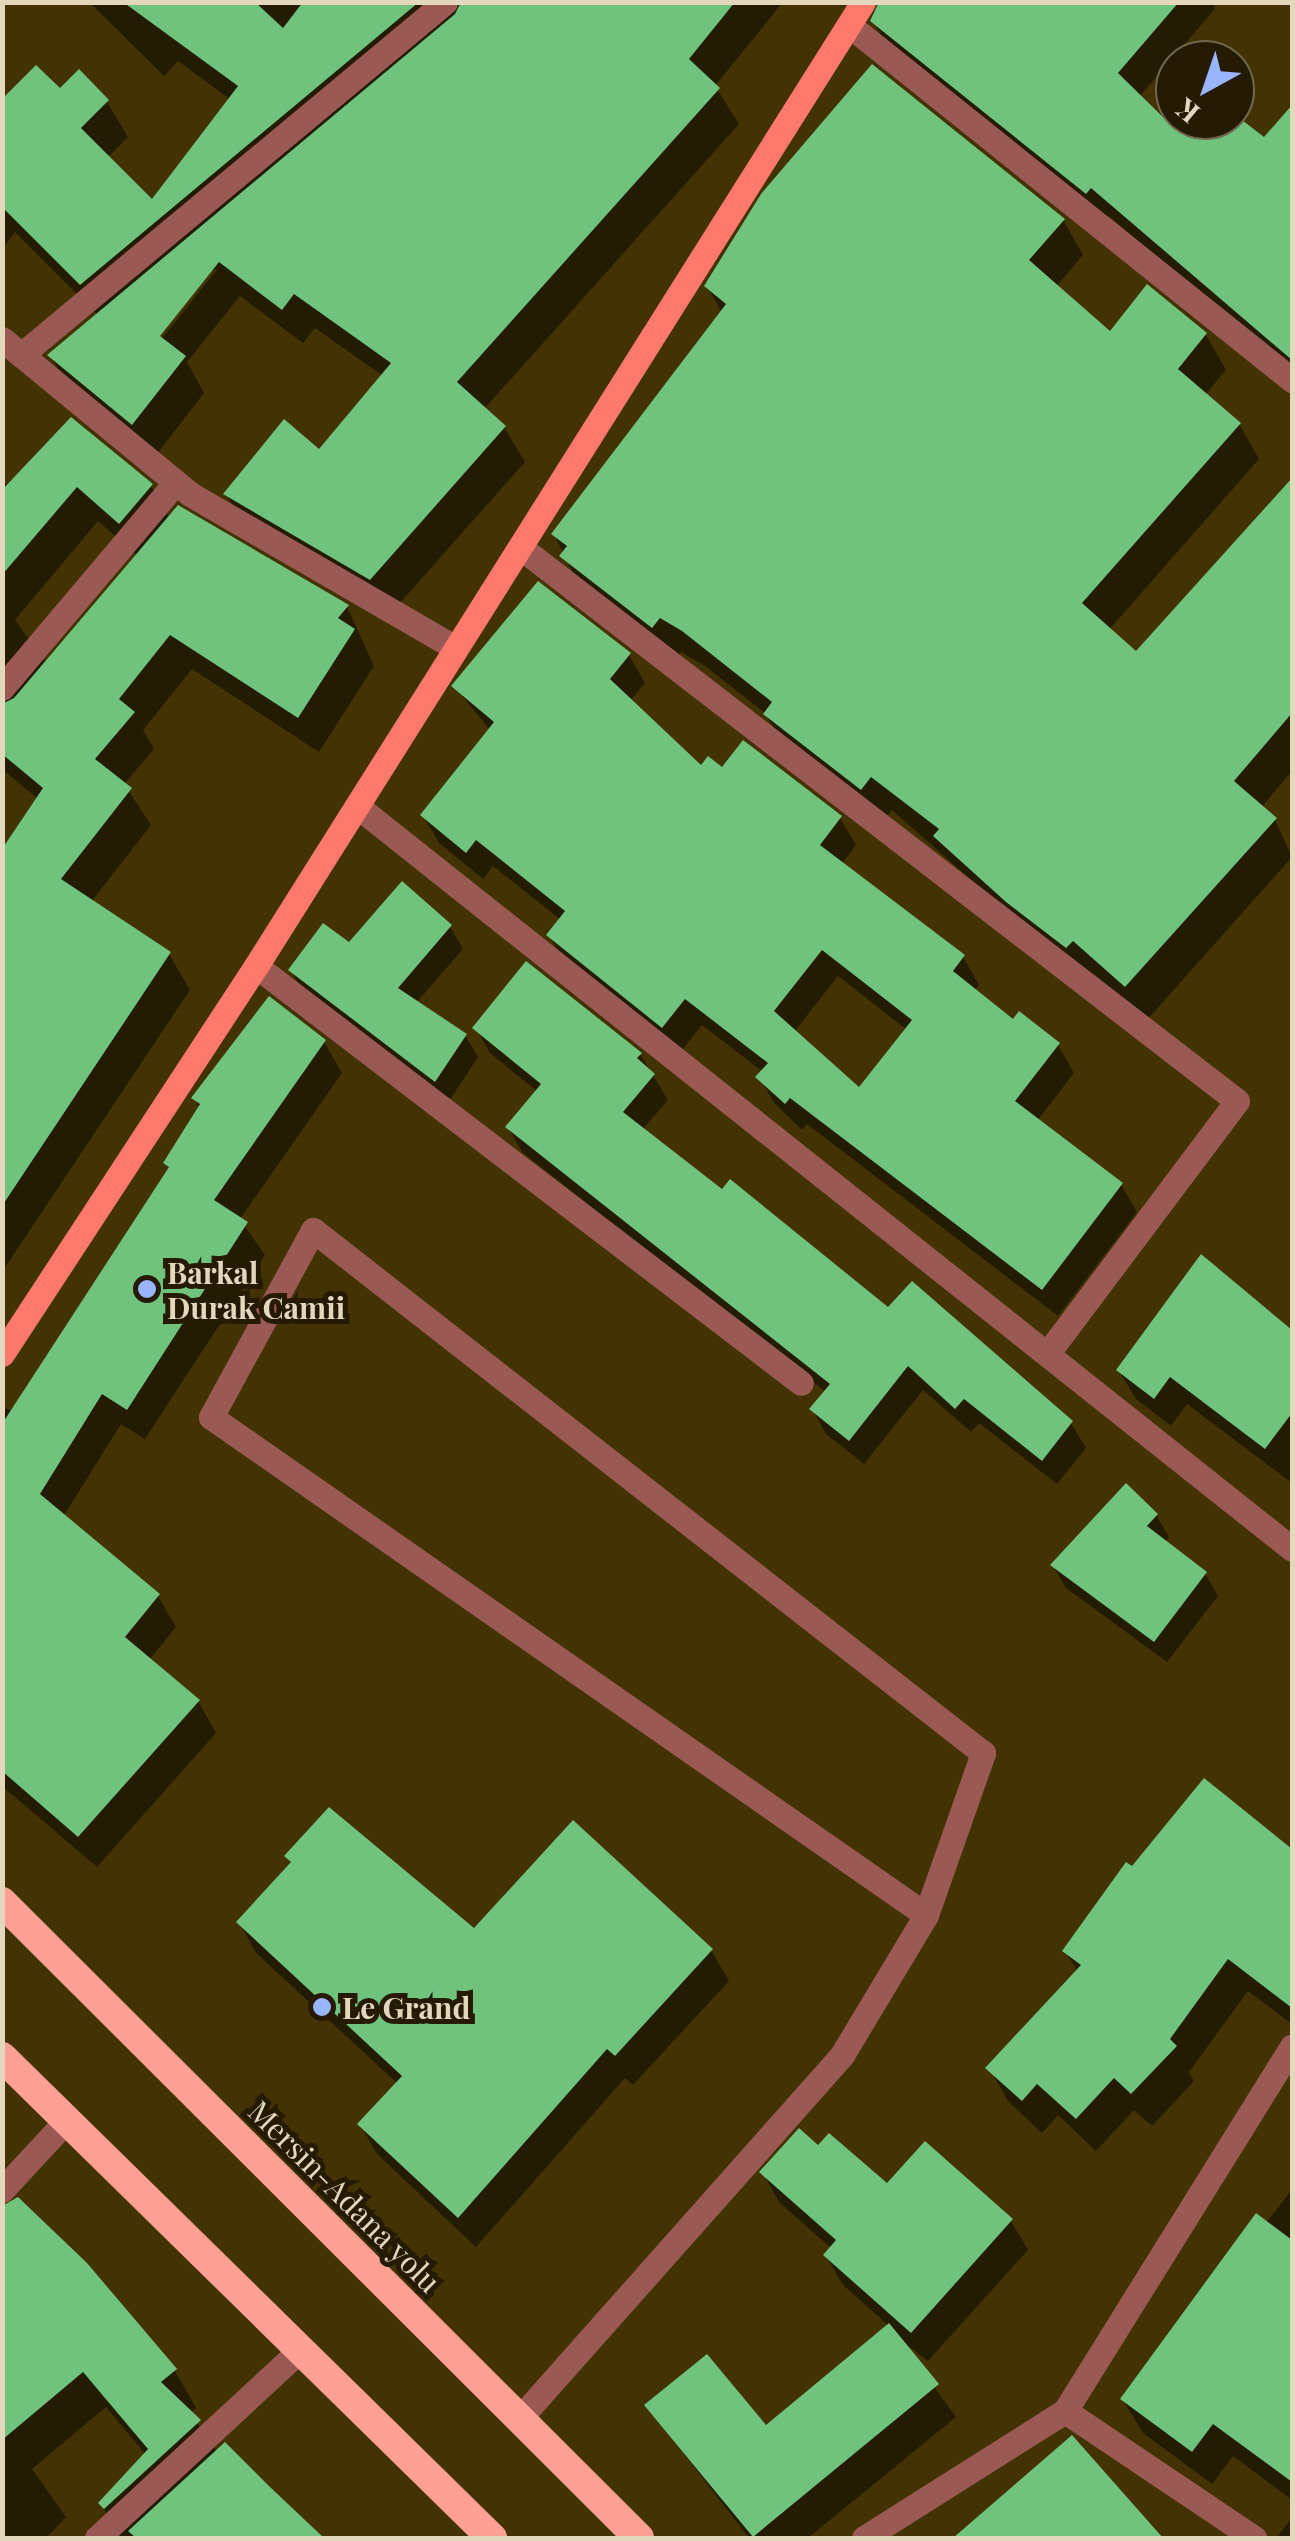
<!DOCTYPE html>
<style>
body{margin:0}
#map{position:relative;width:1295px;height:2541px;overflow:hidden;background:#433304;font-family:"Playfair Display",serif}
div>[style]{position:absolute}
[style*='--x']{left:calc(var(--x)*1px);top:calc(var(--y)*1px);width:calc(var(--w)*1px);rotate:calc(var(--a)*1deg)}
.shadow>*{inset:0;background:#0007}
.building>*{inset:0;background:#6fc37c}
.minor>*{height:25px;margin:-12.5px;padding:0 12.5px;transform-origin:12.5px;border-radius:12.5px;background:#9a5a53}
.major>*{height:25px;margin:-12.5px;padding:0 12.5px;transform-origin:12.5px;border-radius:12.5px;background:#fc796c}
.highway>*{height:30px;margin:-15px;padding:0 15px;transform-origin:15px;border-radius:15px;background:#fea094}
.dots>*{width:28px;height:28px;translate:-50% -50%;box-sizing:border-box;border:5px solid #251b04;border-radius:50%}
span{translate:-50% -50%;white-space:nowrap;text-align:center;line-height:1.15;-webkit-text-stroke:10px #251b04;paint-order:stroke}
.poi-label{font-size:30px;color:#e4d8bc;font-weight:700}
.left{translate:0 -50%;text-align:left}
.street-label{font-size:30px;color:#e4d8bc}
.frame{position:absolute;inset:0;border:5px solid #e4d8bc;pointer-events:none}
.north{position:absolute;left:1155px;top:40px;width:100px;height:100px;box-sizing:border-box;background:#251b04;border:2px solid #71674e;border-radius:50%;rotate:220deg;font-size:28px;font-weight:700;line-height:40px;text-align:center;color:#e4d8bc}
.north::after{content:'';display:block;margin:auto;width:35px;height:45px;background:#99b5fd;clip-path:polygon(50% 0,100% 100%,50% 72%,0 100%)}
</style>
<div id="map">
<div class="shadow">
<div style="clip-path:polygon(evenodd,89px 2px,783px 2px,715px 86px,739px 124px,484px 409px,504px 427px,525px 462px,391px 613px,246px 529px,226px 494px,319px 452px,383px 376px,315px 328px,303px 343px,240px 296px,187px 362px,204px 393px,153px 459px,70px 390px,50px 355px,98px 315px,15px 232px,2px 249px,2px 100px,60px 92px,79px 73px,107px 102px,128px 137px,107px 158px,152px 203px,231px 100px,178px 61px,164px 76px,89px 2px,218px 268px,155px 347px,151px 344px,207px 273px,218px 268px)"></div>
<div style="clip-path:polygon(1056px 2px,1212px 2px,1215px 9px,1139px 97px,1186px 140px,1201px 120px,1235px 118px,1264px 140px,1292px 109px,1292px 372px,1109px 216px,1103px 222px,890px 51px,873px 21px)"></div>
<div style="clip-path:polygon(1063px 220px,1083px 255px,1056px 287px,1110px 334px,1206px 335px,1226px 370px,1205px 395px,1239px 424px,1259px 459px,1109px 630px,1136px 654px,1292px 482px,1292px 771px,1261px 808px,1275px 820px,1292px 857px,1146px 1021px,1094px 974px,1087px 982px,892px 810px,882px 823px,786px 749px,765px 713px,705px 666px,681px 652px,673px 662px,582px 592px,554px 534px,722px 313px,707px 286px)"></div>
<div style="clip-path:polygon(evenodd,2px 481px,9px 486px,151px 486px,170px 519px,347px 607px,374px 666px,319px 752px,192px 669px,143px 730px,154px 749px,124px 784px,151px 825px,91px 902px,169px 954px,190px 990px,2px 1272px,2px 853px,38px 799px,2px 769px,2px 705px,9px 703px,2px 697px,2px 481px,98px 521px,138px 556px,47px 664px,15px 620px,98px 521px)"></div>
<div style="clip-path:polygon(evenodd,629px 655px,645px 683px,630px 701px,701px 769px,723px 771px,840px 818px,856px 845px,841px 865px,963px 957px,979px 985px,974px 991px,1014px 1023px,1058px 1045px,1074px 1073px,1037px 1121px,1121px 1184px,1137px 1212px,1058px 1316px,807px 1124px,802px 1130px,775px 1104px,759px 1077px,763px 1072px,702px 1025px,679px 1054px,565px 963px,549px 935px,561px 920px,493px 866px,483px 879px,439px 843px,423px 815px,491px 731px,454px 686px,629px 655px,838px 976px,907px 1030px,859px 1091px,794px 1032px,838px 976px)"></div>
<div style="clip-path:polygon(450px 927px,463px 949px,416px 1003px,465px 1035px,478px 1057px,448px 1103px,303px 992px,291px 970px,349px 945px)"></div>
<div style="clip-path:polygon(476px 1028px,640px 1054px,668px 1100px,642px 1130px,889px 1311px,1071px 1423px,1086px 1448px,1057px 1484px,979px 1423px,971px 1432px,923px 1390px,864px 1464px,826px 1434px,812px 1409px,826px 1392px,522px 1152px,508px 1127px,538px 1092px,490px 1053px)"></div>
<div style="clip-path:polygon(324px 1042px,342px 1073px,240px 1219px,265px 1255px,145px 1439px,121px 1424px,63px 1517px,158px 1596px,176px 1627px,149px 1660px,198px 1701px,216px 1733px,97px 1867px,2px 1786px,2px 1414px,6px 1408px,13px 1412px,170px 1170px,166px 1163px,200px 1109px,194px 1098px)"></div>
<div style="clip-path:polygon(1201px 1258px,1292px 1331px,1292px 1483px,1187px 1404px,1171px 1426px,1136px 1399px,1119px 1371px)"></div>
<div style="clip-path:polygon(1156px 1515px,1169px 1537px,1165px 1542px,1205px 1574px,1218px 1596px,1167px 1662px,1066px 1588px,1053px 1566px)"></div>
<div style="clip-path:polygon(1291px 1851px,1292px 2024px,1248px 1991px,1189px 2072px,1194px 2081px,1152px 2126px,1134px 2110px,1096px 2151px,1058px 2115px,1042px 2133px,1008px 2101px,989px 2068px,1078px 1972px,1065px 1951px,1133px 1870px)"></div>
<div style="clip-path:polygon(287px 1856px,474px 1931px,711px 1950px,729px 1981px,633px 2085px,625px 2078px,476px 2247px,377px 2154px,360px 2124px,398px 2084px,256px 1953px,239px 1922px,292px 1865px)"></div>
<div style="clip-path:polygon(819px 2148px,887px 2187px,1011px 2221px,1028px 2250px,928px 2361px,899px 2339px,956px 2417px,808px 2538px,749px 2538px,647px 2406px,765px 2429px,889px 2326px,843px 2285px,826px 2256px,832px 2249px,779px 2202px,763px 2173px)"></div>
<div style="clip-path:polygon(1292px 2190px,1292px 2500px,1233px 2456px,1212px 2484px,1143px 2433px,1123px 2400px)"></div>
<div style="clip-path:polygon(2px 2207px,175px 2371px,196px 2408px,190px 2413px,217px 2452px,225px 2446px,315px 2538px,121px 2538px,101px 2504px,146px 2455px,106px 2407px,32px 2469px,66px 2517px,46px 2538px,2px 2538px)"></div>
<div style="clip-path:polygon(1072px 2439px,1160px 2538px,957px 2538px)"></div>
<div style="clip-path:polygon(1292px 2518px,1292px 2538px,1276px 2538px)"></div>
</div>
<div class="building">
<div style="clip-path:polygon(123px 2px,255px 2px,283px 28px,303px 2px,419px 2px,80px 285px,2px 207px,2px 99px,36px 65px,60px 88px,79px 69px,109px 100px,81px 128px,152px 199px,238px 86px)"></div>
<div style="clip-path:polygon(461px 2px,735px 2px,689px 59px,720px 88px,457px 382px,506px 426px,370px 580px,223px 494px,284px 419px,319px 449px,391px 363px,294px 294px,282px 310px,219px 262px,160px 336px,186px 356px,132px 425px,47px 355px,455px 14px)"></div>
<div style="clip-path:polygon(879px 2px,1179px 2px,1118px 73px,1166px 120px,1242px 120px,1264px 137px,1292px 105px,1292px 360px,1091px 188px,1086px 194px,870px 21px)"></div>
<div style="clip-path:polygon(872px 64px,1065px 219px,1029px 260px,1110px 331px,1147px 284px,1207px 333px,1178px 369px,1241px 423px,1082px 603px,1136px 651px,1292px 478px,1292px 713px,1234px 781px,1277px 818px,1125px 987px,1073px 941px,1066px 948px,1006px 902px,933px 836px,939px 829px,871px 777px,861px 790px,763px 714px,772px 702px,682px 631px,660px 618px,652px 628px,559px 556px,567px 546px,551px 534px,726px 304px,704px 286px,761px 194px)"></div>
<div style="clip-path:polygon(71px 417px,153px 484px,119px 524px,77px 487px,2px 575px,2px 490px)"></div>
<div style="clip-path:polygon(178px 505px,349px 605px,338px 618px,355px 629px,298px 718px,170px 635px,119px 699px,135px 712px,95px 759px,132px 788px,61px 879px,171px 952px,2px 1206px,2px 849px,43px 788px,2px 754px,2px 704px,14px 698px)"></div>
<div style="clip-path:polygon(evenodd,538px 581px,631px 653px,610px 679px,701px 765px,708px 756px,722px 767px,743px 740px,842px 816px,820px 845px,965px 955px,953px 971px,1013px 1019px,1019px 1011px,1060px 1043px,1015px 1101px,1123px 1183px,1042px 1290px,790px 1098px,785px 1104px,755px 1077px,768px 1063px,685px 999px,662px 1028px,546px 935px,565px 911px,476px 840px,466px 853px,420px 815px,494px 722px,451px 686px,538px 581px,822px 950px,912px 1020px,859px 1087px,774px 1011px,822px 950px)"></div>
<div style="clip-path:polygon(402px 881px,452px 925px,398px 988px,467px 1034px,435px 1082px,288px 970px,323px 923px,349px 942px)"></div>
<div style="clip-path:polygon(526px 961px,642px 1053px,637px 1058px,655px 1074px,623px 1112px,722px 1189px,730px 1179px,888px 1307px,912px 1281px,1073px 1421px,1042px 1461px,964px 1399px,955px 1409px,908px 1366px,849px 1441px,809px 1409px,830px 1384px,505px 1127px,541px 1084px,472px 1028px)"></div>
<div style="clip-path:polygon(269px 996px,326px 1040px,214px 1200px,248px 1222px,127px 1410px,102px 1394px,40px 1494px,160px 1594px,125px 1637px,200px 1700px,78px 1837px,2px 1771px,2px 1424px,169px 1167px,163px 1163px,200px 1104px,191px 1098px)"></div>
<div style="clip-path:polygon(1201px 1254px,1292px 1330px,1292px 1413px,1265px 1449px,1170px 1377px,1154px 1399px,1116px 1370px)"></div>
<div style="clip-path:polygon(1126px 1483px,1158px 1514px,1147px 1526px,1207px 1572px,1154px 1642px,1050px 1565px)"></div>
<div style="clip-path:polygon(1204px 1778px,1292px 1849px,1292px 2008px,1228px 1959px,1170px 2039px,1177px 2046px,1131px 2094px,1114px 2078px,1076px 2119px,1037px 2084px,1022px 2101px,985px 2068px,1081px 1965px,1062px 1951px,1126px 1862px,1132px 1866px)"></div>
<div style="clip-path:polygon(329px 1807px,474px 1928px,573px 1820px,713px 1949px,615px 2056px,607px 2049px,458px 2218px,357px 2124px,402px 2076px,236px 1922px,291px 1862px,284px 1856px)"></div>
<div style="clip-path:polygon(799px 2128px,818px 2145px,829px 2133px,887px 2183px,925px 2141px,1013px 2219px,911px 2333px,823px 2255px,836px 2240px,759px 2172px)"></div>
<div style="clip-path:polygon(18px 2197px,87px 2263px,177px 2369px,161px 2382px,201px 2420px,104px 2509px,98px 2503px,148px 2449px,83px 2372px,2px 2440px,2px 2206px)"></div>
<div style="clip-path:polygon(1256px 2213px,1292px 2240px,1292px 2482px,1213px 2424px,1192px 2452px,1120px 2399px)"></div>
<div style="clip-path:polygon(889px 2323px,939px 2384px,753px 2537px,644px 2405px,707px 2354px,766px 2425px)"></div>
<div style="clip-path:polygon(1072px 2435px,1163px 2538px,953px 2538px)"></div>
<div style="clip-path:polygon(225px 2442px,270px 2487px,324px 2538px,136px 2538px,128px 2531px)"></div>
</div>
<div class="minor">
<div style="--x:849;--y:25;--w:568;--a:38.71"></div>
<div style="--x:2;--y:339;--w:244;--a:39.5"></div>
<div style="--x:190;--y:494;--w:307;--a:30.1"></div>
<div style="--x:21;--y:355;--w:552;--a:-39.78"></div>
<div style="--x:520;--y:547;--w:906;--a:37.69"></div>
<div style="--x:1237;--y:1101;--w:316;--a:126.9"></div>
<div style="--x:2;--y:688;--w:268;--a:-49.8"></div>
<div style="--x:357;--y:806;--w:1194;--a:38.47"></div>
<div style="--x:256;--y:966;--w:686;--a:37.42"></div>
<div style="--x:2;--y:2190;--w:94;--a:-47.2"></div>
<div style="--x:1065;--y:2411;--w:429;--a:-58.1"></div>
<div style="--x:519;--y:2419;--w:487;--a:-48.4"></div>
<div style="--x:842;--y:2055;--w:163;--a:-59"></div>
<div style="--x:926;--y:1915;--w:172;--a:-70.6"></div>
<div style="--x:983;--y:1753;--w:850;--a:-142.02"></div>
<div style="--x:313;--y:1230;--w:213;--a:118.6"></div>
<div style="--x:211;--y:1417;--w:871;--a:34.86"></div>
<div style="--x:97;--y:2538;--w:274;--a:-42.8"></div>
<div style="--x:864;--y:2538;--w:238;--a:-32.3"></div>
<div style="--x:1065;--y:2411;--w:228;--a:33.9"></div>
</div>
<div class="major">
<div style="--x:2;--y:1354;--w:464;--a:-56.8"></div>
<div style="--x:256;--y:966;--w:1139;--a:-57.8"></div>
</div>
<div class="highway">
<div style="--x:2;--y:1902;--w:900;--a:44.95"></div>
<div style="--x:2;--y:2057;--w:687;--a:44.47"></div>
</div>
<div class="dots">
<div style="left:147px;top:1289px;background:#99b5fd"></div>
<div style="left:322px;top:2007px;background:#99b5fd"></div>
</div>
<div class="poi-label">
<span class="left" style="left:167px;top:1289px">Barkal<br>Durak Camii</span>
<span class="left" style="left:342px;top:2007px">Le Grand</span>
</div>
<div class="street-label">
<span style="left:345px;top:2196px;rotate:45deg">Mersin-Adana yolu</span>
</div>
<div class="frame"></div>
<div class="north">K</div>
</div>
